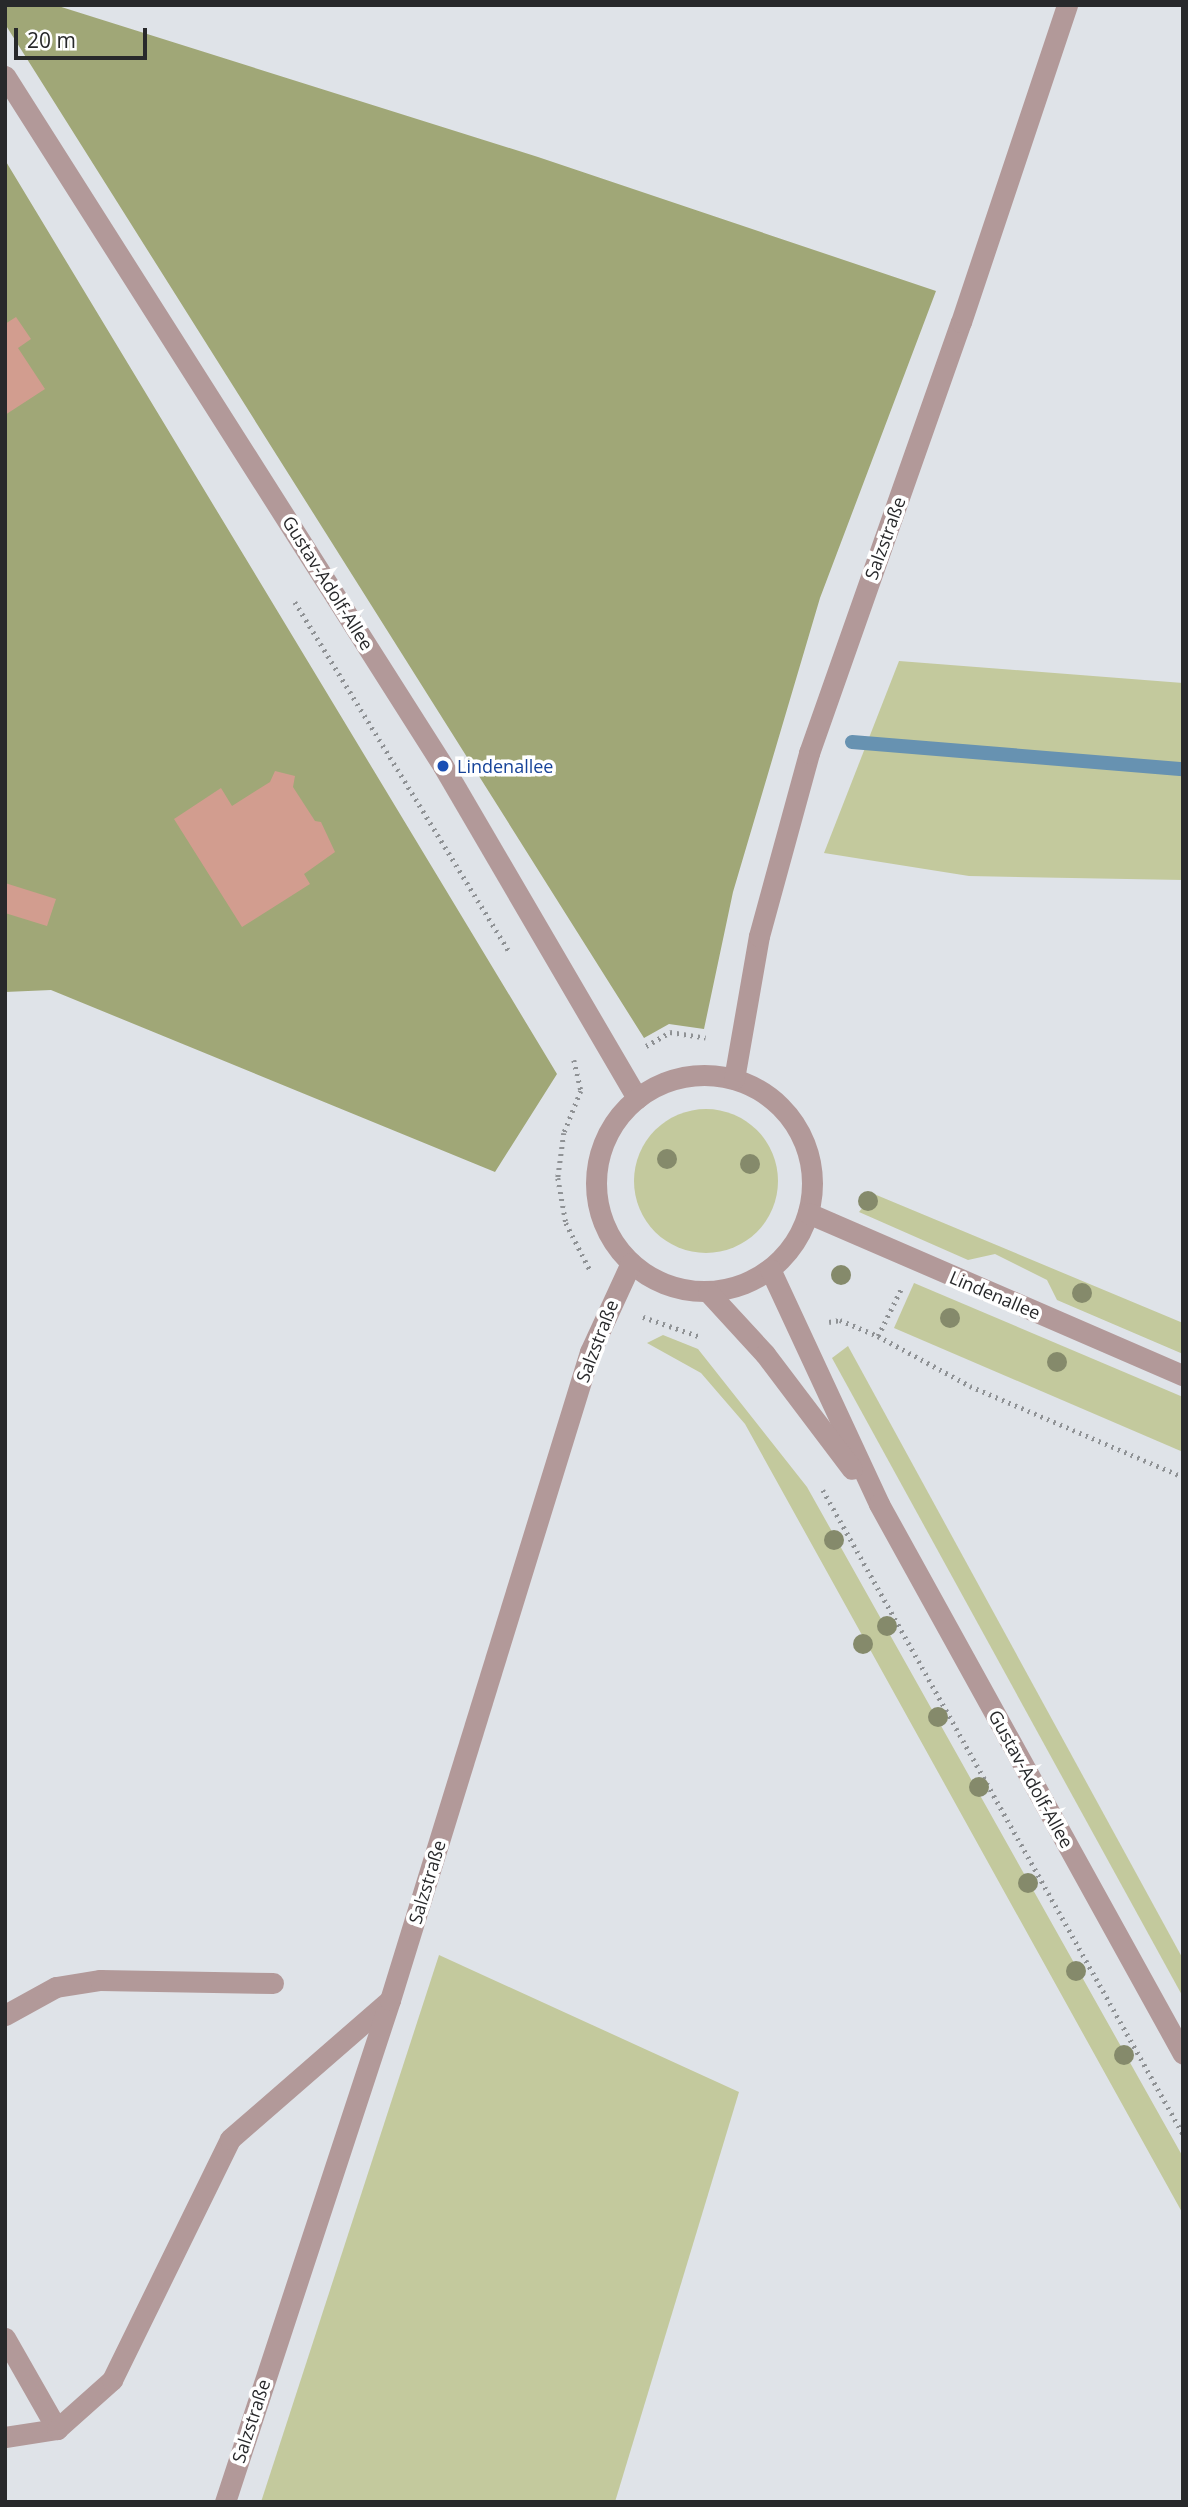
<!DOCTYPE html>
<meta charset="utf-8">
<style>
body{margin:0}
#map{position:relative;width:1188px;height:2507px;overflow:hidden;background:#dfe3e8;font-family:"Open Sans",sans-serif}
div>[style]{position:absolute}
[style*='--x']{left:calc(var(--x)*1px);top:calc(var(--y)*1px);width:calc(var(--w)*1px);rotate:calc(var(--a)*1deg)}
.green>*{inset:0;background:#c3c99d}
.round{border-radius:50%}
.forest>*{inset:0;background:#a0a777}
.stream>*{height:14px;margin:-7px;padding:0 7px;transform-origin:7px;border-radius:7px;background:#6792b1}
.building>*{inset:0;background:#d29d8f}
.path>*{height:4.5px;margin-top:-2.25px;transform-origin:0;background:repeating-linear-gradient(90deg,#8f9295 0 2px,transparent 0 7px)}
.minor>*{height:21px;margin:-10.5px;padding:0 10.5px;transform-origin:10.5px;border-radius:10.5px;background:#b29999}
.minor>.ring{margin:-10.5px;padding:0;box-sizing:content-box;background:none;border:21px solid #b29999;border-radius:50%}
.trees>*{width:20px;height:20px;margin:-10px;border-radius:50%;background:#858a6b}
.dots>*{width:19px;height:19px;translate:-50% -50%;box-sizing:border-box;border:4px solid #fff;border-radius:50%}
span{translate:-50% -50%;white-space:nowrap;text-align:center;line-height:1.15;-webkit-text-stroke:7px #fff;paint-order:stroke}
.street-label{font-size:18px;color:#28292b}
.transit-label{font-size:18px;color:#164399}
.left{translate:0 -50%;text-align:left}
.frame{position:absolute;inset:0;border:7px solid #28292b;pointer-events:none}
.scale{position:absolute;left:14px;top:28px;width:133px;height:32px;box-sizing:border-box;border:4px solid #28292b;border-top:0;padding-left:9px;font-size:21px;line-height:24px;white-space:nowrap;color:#28292b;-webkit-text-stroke:5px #fff;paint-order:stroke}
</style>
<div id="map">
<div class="green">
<div style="clip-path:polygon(899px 661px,1183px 683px,1183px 880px,969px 876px,824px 853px)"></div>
<div class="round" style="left:634px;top:1109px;width:144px;height:144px"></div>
<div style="clip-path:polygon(874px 1194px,1183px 1323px,1183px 1354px,1057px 1300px,1047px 1280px,995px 1254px,968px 1260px,859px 1212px)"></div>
<div style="clip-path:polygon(914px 1283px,1183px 1397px,1183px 1452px,894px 1328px)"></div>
<div style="clip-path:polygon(663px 1335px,698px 1349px,807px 1487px,1183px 2157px,1183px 2214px,745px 1424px,701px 1373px,647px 1343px)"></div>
<div style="clip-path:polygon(848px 1346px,1183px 1959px,1183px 1997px,832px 1358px)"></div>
<div style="clip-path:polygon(439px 1955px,739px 2092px,615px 2502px,261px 2502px)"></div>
</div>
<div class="forest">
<div style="clip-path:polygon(5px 5px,55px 5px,538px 157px,936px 291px,820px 598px,733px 892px,704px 1029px,669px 1024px,644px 1038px,5px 24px)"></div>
<div style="clip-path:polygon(5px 160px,557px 1074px,495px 1172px,51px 990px,5px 992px)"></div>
</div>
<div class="stream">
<div style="--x:852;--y:742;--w:332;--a:4.7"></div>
</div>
<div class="building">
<div style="clip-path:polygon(16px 317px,31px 339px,18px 348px,45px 389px,5px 415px,5px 324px)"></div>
<div style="clip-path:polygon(275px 771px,295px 776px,293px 787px,315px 821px,321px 822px,335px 852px,304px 874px,310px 884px,242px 927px,174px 819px,221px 788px,232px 806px,270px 782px)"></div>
<div style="clip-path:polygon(5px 883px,56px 899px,47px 926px,5px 913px)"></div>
</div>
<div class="path">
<div style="--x:295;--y:602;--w:412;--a:58.5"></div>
<div style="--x:646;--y:1046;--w:28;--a:-30"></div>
<div style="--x:670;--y:1032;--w:36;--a:9"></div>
<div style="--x:574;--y:1060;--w:32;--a:77"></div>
<div style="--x:581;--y:1091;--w:45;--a:112"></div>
<div style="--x:564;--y:1133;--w:45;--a:97.6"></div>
<div style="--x:558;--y:1178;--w:46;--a:79.9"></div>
<div style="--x:566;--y:1223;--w:53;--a:62.9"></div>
<div style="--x:643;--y:1317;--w:61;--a:19"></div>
<div style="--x:829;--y:1322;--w:11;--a:-10"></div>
<div style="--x:840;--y:1320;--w:41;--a:22.8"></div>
<div style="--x:878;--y:1336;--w:105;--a:28.5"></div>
<div style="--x:970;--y:1386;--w:232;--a:23.1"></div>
<div style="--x:878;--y:1336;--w:52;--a:-63.9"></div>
<div style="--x:823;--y:1490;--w:738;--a:60.79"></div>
</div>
<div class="minor">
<div style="--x:5;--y:76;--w:817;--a:57.59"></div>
<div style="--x:443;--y:766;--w:385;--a:59.7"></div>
<div class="ring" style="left:596px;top:1075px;width:195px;height:195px"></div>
<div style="--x:734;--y:1079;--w:145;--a:-80.1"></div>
<div style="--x:759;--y:936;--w:190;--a:-74.7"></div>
<div style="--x:809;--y:753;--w:457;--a:-70.6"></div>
<div style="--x:961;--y:322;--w:334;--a:-71.5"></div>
<div style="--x:808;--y:1213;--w:408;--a:23.4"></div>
<div style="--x:770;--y:1269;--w:259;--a:65.1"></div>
<div style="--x:879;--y:1504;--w:628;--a:61.07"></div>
<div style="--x:708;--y:1292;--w:84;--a:47.4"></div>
<div style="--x:765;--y:1354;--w:144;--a:52.9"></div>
<div style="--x:5;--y:2015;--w:58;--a:-28.8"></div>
<div style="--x:56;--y:1987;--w:45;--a:-9"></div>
<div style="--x:100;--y:1980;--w:173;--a:1"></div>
<div style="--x:5;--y:2338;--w:105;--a:60.3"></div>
<div style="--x:5;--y:2437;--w:53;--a:-8.7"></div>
<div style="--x:57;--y:2429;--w:74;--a:-41.7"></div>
<div style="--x:112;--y:2380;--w:268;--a:-63.9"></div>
<div style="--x:230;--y:2139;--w:212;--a:-41"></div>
<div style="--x:225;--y:2502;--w:528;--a:-71.81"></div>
<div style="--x:390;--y:2000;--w:678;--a:-72.85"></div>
<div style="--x:590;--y:1352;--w:98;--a:-65.3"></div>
</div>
<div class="trees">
<div style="left:667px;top:1159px"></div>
<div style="left:750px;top:1164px"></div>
<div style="left:868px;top:1201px"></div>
<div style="left:841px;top:1275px"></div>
<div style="left:1082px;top:1293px"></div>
<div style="left:950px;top:1318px"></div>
<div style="left:1057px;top:1362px"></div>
<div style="left:834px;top:1540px"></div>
<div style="left:887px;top:1626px"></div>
<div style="left:863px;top:1644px"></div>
<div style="left:938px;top:1717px"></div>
<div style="left:979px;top:1787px"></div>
<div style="left:1028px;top:1883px"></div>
<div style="left:1076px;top:1971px"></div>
<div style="left:1124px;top:2055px"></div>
</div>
<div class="dots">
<div style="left:443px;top:766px;background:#1a4fb4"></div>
</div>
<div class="street-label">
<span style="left:885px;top:538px;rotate:-70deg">Salzstraße</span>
<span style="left:328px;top:583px;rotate:58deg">Gustav-Adolf-Allee</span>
<span style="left:995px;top:1295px;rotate:23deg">Lindenallee</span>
<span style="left:597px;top:1341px;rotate:-69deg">Salzstraße</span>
<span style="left:1031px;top:1779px;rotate:61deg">Gustav-Adolf-Allee</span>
<span style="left:427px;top:1882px;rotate:-73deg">Salzstraße</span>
<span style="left:251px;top:2421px;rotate:-72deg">Salzstraße</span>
</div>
<div class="transit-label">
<span class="left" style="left:457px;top:766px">Lindenallee</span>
</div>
<div class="frame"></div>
<div class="scale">20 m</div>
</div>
